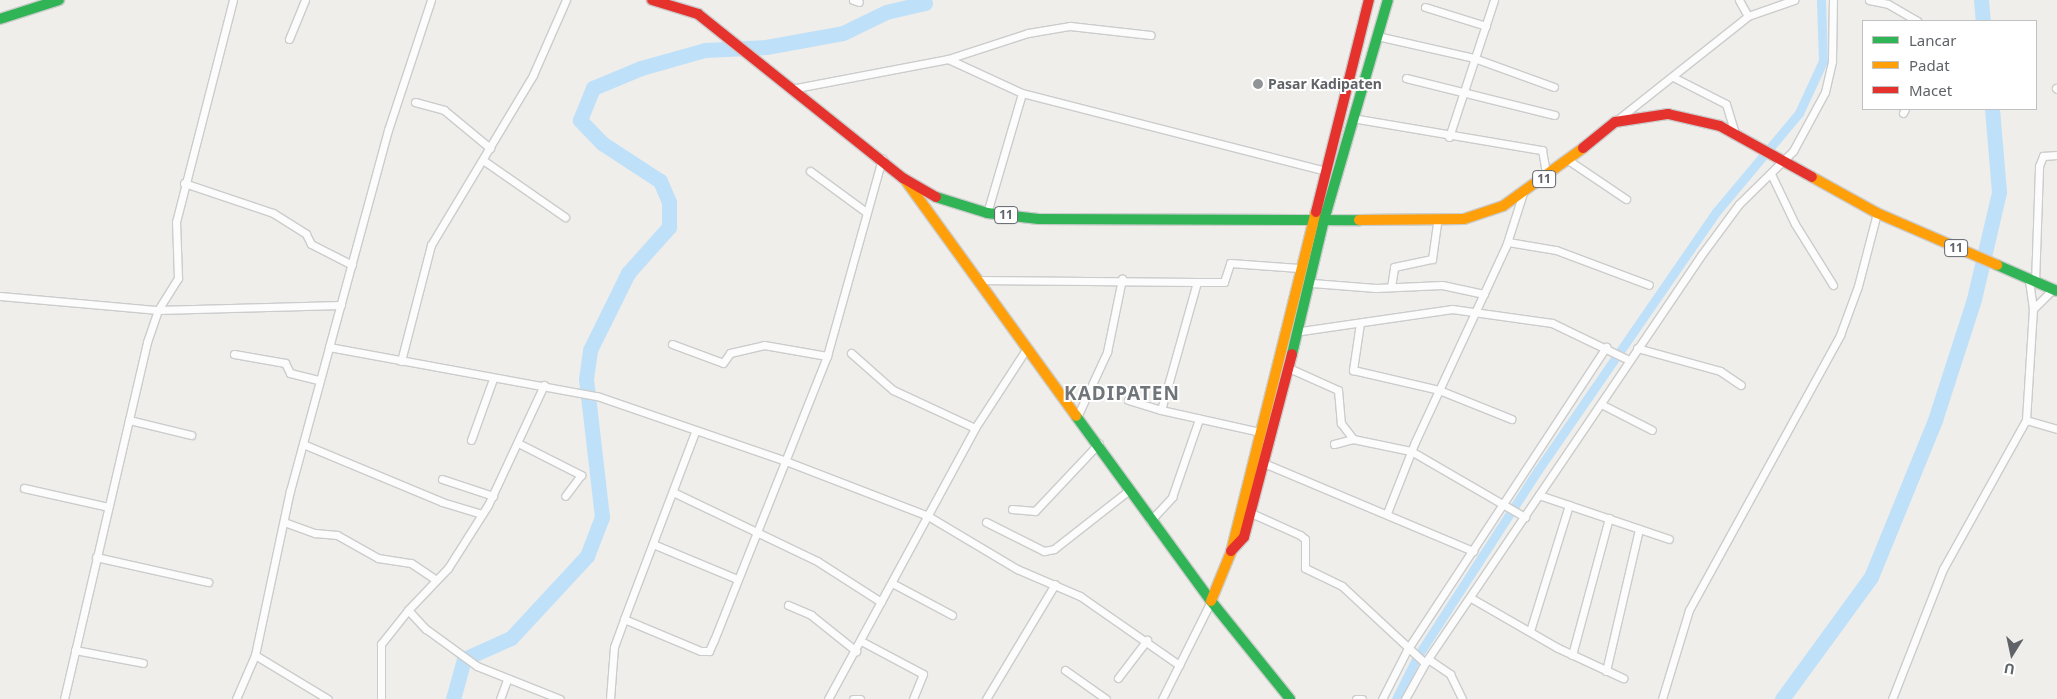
<!DOCTYPE html>
<style>
body{margin:0}
#map{position:relative;width:2057px;height:699px;overflow:hidden;background:#efeeea;font-family:"Noto Sans",sans-serif}
div>[style]{position:absolute}
[style*='--x']{left:calc(var(--x)*1px);top:calc(var(--y)*1px);width:calc(var(--w)*1px);rotate:calc(var(--a)*1deg)}
.canal>*{height:9px;margin:-4.5px;padding:0 4.5px;transform-origin:4.5px;border-radius:4.5px;background:#bfe0f9}
.river>*{height:15px;margin:-7.5px;padding:0 7.5px;transform-origin:7.5px;border-radius:7.5px;background:#bfe0f9}
.roads{filter:drop-shadow(1px 0 #cbcccc) drop-shadow(-1px 0 #cbcccc) drop-shadow(0 1px #cbcccc) drop-shadow(0 -1px #cbcccc)}
.street>*{height:7px;margin:-3.5px;padding:0 3.5px;transform-origin:3.5px;border-radius:3.5px;background:#fdfcfc}
.fast>*{height:10px;margin:-5px;padding:0 5px;transform-origin:5px;border-radius:5px;background:#30b455}
.slow>*{height:10px;margin:-5px;padding:0 5px;transform-origin:5px;border-radius:5px;background:#ff9f0a}
.jam>*{height:10px;margin:-5px;padding:0 5px;transform-origin:5px;border-radius:5px;background:#e5322d}
.dots>*{width:14px;height:14px;translate:-50% -50%;box-sizing:border-box;border:2px solid #fff;border-radius:50%}
span{translate:-50% -50%;white-space:nowrap;text-align:center;line-height:1.15;-webkit-text-stroke:4px #fff;paint-order:stroke}
.shield-label span{padding:1px 4px;background:#fff;border:1px solid;border-radius:4px;-webkit-text-stroke-width:0}
.shield-label{font-size:12px;color:#5f6368;font-weight:700}
.poi-label{font-size:14px;color:#5f6368;font-weight:700}
.left{translate:0 -50%;text-align:left}
.district-label{font-size:19px;color:#70757a;font-weight:700;letter-spacing:1px}
.legend{position:absolute;left:1862px;top:20px;width:175px;height:90px;box-sizing:border-box;background:#fff;border:1px solid #bfc1c3;margin:0;padding:6px 9px;list-style:none;font-size:15px;color:#5f6368}
.legend li{display:flex;align-items:center;gap:10px;height:25px}
.legend b{width:25px;border:1px solid #bfc1c3}
.north{position:absolute;left:1987px;top:629px;width:50px;height:50px;-webkit-text-stroke:4px #fff;paint-order:stroke;rotate:190deg;font-size:14px;font-weight:700;line-height:20px;text-align:center;color:#5f6368}
.north::after{content:'';display:block;margin:auto;width:18px;height:22px;background:#5f6368;clip-path:polygon(50% 0,100% 100%,50% 72%,0 100%)}
</style>
<div id="map">
<div class="canal">
<div style="--x:1396;--y:699;--w:47;--a:-63.4"></div>
<div style="--x:1417;--y:657;--w:223;--a:-57.1"></div>
<div style="--x:1538;--y:470;--w:313;--a:-55.4"></div>
<div style="--x:1716;--y:212;--w:129;--a:-50"></div>
<div style="--x:1799;--y:113;--w:57;--a:-65.2"></div>
<div style="--x:1823;--y:61;--w:61;--a:-91.9"></div>
</div>
<div class="river">
<div style="--x:1981;--y:0;--w:21;--a:85"></div>
<div style="--x:453;--y:699;--w:41;--a:-74.6"></div>
<div style="--x:464;--y:659;--w:51;--a:-24.1"></div>
<div style="--x:511;--y:638;--w:112;--a:-47.2"></div>
<div style="--x:587;--y:556;--w:42;--a:-69"></div>
<div style="--x:602;--y:517;--w:139;--a:-96.6"></div>
<div style="--x:586;--y:379;--w:29;--a:-82"></div>
<div style="--x:590;--y:350;--w:86;--a:-63.7"></div>
<div style="--x:628;--y:273;--w:62;--a:-48.3"></div>
<div style="--x:669;--y:227;--w:25;--a:-90"></div>
<div style="--x:669;--y:202;--w:23;--a:-113"></div>
<div style="--x:660;--y:181;--w:69;--a:-146.8"></div>
<div style="--x:602;--y:143;--w:32;--a:-134"></div>
<div style="--x:580;--y:120;--w:35;--a:-68"></div>
<div style="--x:593;--y:88;--w:52;--a:-22.6"></div>
<div style="--x:641;--y:68;--w:66;--a:-15.7"></div>
<div style="--x:705;--y:50;--w:61;--a:-2.8"></div>
<div style="--x:766;--y:47;--w:78;--a:-10.3"></div>
<div style="--x:843;--y:33;--w:48;--a:-26"></div>
<div style="--x:886;--y:12;--w:40;--a:-13"></div>
<div style="--x:1782;--y:699;--w:151;--a:-53.9"></div>
<div style="--x:1871;--y:577;--w:170;--a:-67.8"></div>
<div style="--x:1935;--y:420;--w:127;--a:-72.1"></div>
<div style="--x:1974;--y:299;--w:110;--a:-76.8"></div>
<div style="--x:1999;--y:192;--w:83;--a:-94.8"></div>
</div>
<div class="roads">
<div class="street">
<div style="--x:431;--y:0;--w:137;--a:108.3"></div>
<div style="--x:388;--y:130;--w:225;--a:105.2"></div>
<div style="--x:329;--y:347;--w:272;--a:10.4"></div>
<div style="--x:597;--y:396;--w:197;--a:19"></div>
<div style="--x:783;--y:460;--w:155;--a:21.1"></div>
<div style="--x:928;--y:516;--w:104;--a:30.8"></div>
<div style="--x:1017;--y:569;--w:69;--a:23.2"></div>
<div style="--x:1080;--y:596;--w:121;--a:34.9"></div>
<div style="--x:853;--y:0;--w:6;--a:18"></div>
<div style="--x:1739;--y:0;--w:18;--a:61"></div>
<div style="--x:1869;--y:0;--w:19;--a:12"></div>
<div style="--x:1888;--y:4;--w:34;--a:30"></div>
<div style="--x:1425;--y:7;--w:64;--a:17.3"></div>
<div style="--x:1377;--y:36;--w:99;--a:12.8"></div>
<div style="--x:1474;--y:58;--w:85;--a:19.9"></div>
<div style="--x:289;--y:39;--w:42;--a:-67.7"></div>
<div style="--x:948;--y:59;--w:84;--a:-18"></div>
<div style="--x:1028;--y:33;--w:43;--a:-9.5"></div>
<div style="--x:1070;--y:26;--w:81;--a:6.4"></div>
<div style="--x:1406;--y:78;--w:153;--a:14"></div>
<div style="--x:1675;--y:78;--w:57;--a:27"></div>
<div style="--x:1726;--y:104;--w:31;--a:73"></div>
<div style="--x:2056;--y:88;--w:1;--a:45"></div>
<div style="--x:791;--y:89;--w:160;--a:-10.8"></div>
<div style="--x:948;--y:59;--w:81;--a:24.7"></div>
<div style="--x:1022;--y:93;--w:314;--a:14.4"></div>
<div style="--x:415;--y:102;--w:30;--a:15"></div>
<div style="--x:444;--y:110;--w:60;--a:39.6"></div>
<div style="--x:1903;--y:113;--w:4;--a:-63"></div>
<div style="--x:1352;--y:118;--w:193;--a:9.6"></div>
<div style="--x:1542;--y:150;--w:27;--a:80"></div>
<div style="--x:1617;--y:120;--w:167;--a:-38.4"></div>
<div style="--x:1748;--y:16;--w:49;--a:-19.2"></div>
<div style="--x:1449;--y:137;--w:144;--a:-71.8"></div>
<div style="--x:483;--y:160;--w:100;--a:34.8"></div>
<div style="--x:1568;--y:160;--w:70;--a:33.9"></div>
<div style="--x:810;--y:171;--w:69;--a:36.2"></div>
<div style="--x:1771;--y:174;--w:55;--a:64.4"></div>
<div style="--x:1795;--y:224;--w:72;--a:58.1"></div>
<div style="--x:184;--y:183;--w:94;--a:18.6"></div>
<div style="--x:273;--y:213;--w:39;--a:32"></div>
<div style="--x:306;--y:234;--w:11;--a:63"></div>
<div style="--x:311;--y:244;--w:46;--a:27.1"></div>
<div style="--x:987;--y:213;--w:125;--a:-73.7"></div>
<div style="--x:1508;--y:242;--w:49;--a:9.5"></div>
<div style="--x:1556;--y:250;--w:99;--a:20.6"></div>
<div style="--x:977;--y:280;--w:220;--a:0.5"></div>
<div style="--x:1197;--y:282;--w:133;--a:105.7"></div>
<div style="--x:1161;--y:410;--w:101;--a:12.5"></div>
<div style="--x:1197;--y:282;--w:27;--a:0"></div>
<div style="--x:1224;--y:282;--w:20;--a:-72"></div>
<div style="--x:1230;--y:263;--w:69;--a:4.1"></div>
<div style="--x:1312;--y:283;--w:64;--a:4.5"></div>
<div style="--x:1376;--y:288;--w:66;--a:-2.6"></div>
<div style="--x:1442;--y:285;--w:43;--a:12.1"></div>
<div style="--x:2035;--y:283;--w:117;--a:-88"></div>
<div style="--x:2039;--y:166;--w:11;--a:-68"></div>
<div style="--x:2043;--y:156;--w:14;--a:-4"></div>
<div style="--x:1391;--y:287;--w:20;--a:-81"></div>
<div style="--x:1394;--y:267;--w:39;--a:-12"></div>
<div style="--x:1432;--y:259;--w:37;--a:-82"></div>
<div style="--x:0;--y:296;--w:159;--a:5.1"></div>
<div style="--x:158;--y:310;--w:183;--a:-1.6"></div>
<div style="--x:2033;--y:309;--w:27;--a:-45"></div>
<div style="--x:1360;--y:323;--w:48;--a:98.5"></div>
<div style="--x:1353;--y:370;--w:88;--a:13.1"></div>
<div style="--x:1439;--y:390;--w:78;--a:21.9"></div>
<div style="--x:1301;--y:331;--w:153;--a:-8.3"></div>
<div style="--x:1452;--y:309;--w:101;--a:8"></div>
<div style="--x:1552;--y:323;--w:85;--a:25.7"></div>
<div style="--x:672;--y:344;--w:54;--a:20.4"></div>
<div style="--x:723;--y:363;--w:12;--a:-55"></div>
<div style="--x:730;--y:353;--w:35;--a:-13"></div>
<div style="--x:764;--y:345;--w:64;--a:9.9"></div>
<div style="--x:1637;--y:348;--w:86;--a:15.5"></div>
<div style="--x:1720;--y:371;--w:25;--a:34"></div>
<div style="--x:851;--y:353;--w:56;--a:41.4"></div>
<div style="--x:893;--y:390;--w:90;--a:24.9"></div>
<div style="--x:234;--y:354;--w:52;--a:10"></div>
<div style="--x:285;--y:363;--w:11;--a:63"></div>
<div style="--x:290;--y:373;--w:29;--a:14"></div>
<div style="--x:401;--y:361;--w:120;--a:-75.5"></div>
<div style="--x:431;--y:245;--w:198;--a:-59"></div>
<div style="--x:533;--y:75;--w:82;--a:-66.3"></div>
<div style="--x:1291;--y:369;--w:51;--a:24.1"></div>
<div style="--x:1338;--y:390;--w:33;--a:85"></div>
<div style="--x:1341;--y:423;--w:20;--a:53"></div>
<div style="--x:1353;--y:439;--w:59;--a:11.7"></div>
<div style="--x:1411;--y:451;--w:132;--a:30.1"></div>
<div style="--x:544;--y:385;--w:132;--a:115"></div>
<div style="--x:488;--y:505;--w:75;--a:122.4"></div>
<div style="--x:448;--y:568;--w:58;--a:133.6"></div>
<div style="--x:408;--y:610;--w:26;--a:47"></div>
<div style="--x:426;--y:629;--w:63;--a:36"></div>
<div style="--x:477;--y:666;--w:89;--a:21.7"></div>
<div style="--x:1128;--y:400;--w:34;--a:17"></div>
<div style="--x:1601;--y:404;--w:57;--a:27"></div>
<div style="--x:1077;--y:417;--w:72;--a:-65.2"></div>
<div style="--x:1107;--y:352;--w:75;--a:-78.4"></div>
<div style="--x:129;--y:420;--w:64;--a:13.6"></div>
<div style="--x:2026;--y:420;--w:32;--a:16"></div>
<div style="--x:471;--y:440;--w:65;--a:-70.2"></div>
<div style="--x:518;--y:443;--w:71;--a:26.9"></div>
<div style="--x:581;--y:475;--w:26;--a:127"></div>
<div style="--x:303;--y:444;--w:151;--a:22.6"></div>
<div style="--x:442;--y:502;--w:42;--a:16.7"></div>
<div style="--x:1334;--y:444;--w:20;--a:-15"></div>
<div style="--x:1266;--y:464;--w:225;--a:22.8"></div>
<div style="--x:442;--y:479;--w:54;--a:18.4"></div>
<div style="--x:24;--y:488;--w:86;--a:12.7"></div>
<div style="--x:673;--y:492;--w:160;--a:25.6"></div>
<div style="--x:817;--y:561;--w:76;--a:32.6"></div>
<div style="--x:1539;--y:495;--w:137;--a:18.7"></div>
<div style="--x:1012;--y:509;--w:23;--a:5"></div>
<div style="--x:1035;--y:511;--w:93;--a:-46.7"></div>
<div style="--x:1251;--y:513;--w:54;--a:24.2"></div>
<div style="--x:1300;--y:535;--w:6;--a:39"></div>
<div style="--x:1305;--y:539;--w:29;--a:90"></div>
<div style="--x:1305;--y:568;--w:41;--a:25.9"></div>
<div style="--x:1342;--y:586;--w:113;--a:42.9"></div>
<div style="--x:1387;--y:513;--w:76;--a:-68.5"></div>
<div style="--x:1415;--y:442;--w:216;--a:-65.1"></div>
<div style="--x:1506;--y:246;--w:56;--a:-72.2"></div>
<div style="--x:1150;--y:521;--w:33;--a:-47"></div>
<div style="--x:1172;--y:497;--w:83;--a:-70.9"></div>
<div style="--x:284;--y:522;--w:33;--a:20"></div>
<div style="--x:315;--y:533;--w:22;--a:5"></div>
<div style="--x:337;--y:535;--w:47;--a:29.3"></div>
<div style="--x:378;--y:558;--w:33;--a:9"></div>
<div style="--x:411;--y:563;--w:30;--a:34"></div>
<div style="--x:986;--y:522;--w:65;--a:26.6"></div>
<div style="--x:1044;--y:551;--w:10;--a:-11"></div>
<div style="--x:1054;--y:549;--w:94;--a:-38.1"></div>
<div style="--x:653;--y:544;--w:91;--a:22.6"></div>
<div style="--x:96;--y:557;--w:115;--a:12.6"></div>
<div style="--x:892;--y:583;--w:68;--a:28.1"></div>
<div style="--x:1471;--y:598;--w:100;--a:29.9"></div>
<div style="--x:1558;--y:648;--w:72;--a:24.8"></div>
<div style="--x:788;--y:605;--w:25;--a:23"></div>
<div style="--x:811;--y:615;--w:58;--a:38.7"></div>
<div style="--x:624;--y:619;--w:200;--a:-69.2"></div>
<div style="--x:1530;--y:631;--w:132;--a:-72.8"></div>
<div style="--x:861;--y:641;--w:70;--a:28"></div>
<div style="--x:923;--y:674;--w:27;--a:112"></div>
<div style="--x:75;--y:650;--w:69;--a:10.8"></div>
<div style="--x:255;--y:655;--w:85;--a:31.1"></div>
<div style="--x:1572;--y:655;--w:142;--a:-74.9"></div>
<div style="--x:1428;--y:659;--w:27;--a:34"></div>
<div style="--x:1450;--y:674;--w:28;--a:64"></div>
<div style="--x:1065;--y:670;--w:50;--a:35.3"></div>
<div style="--x:1606;--y:671;--w:146;--a:-76.9"></div>
<div style="--x:1118;--y:678;--w:48;--a:-52.7"></div>
<div style="--x:64;--y:699;--w:367;--a:-76.9"></div>
<div style="--x:147;--y:342;--w:34;--a:-71"></div>
<div style="--x:158;--y:310;--w:38;--a:-58"></div>
<div style="--x:178;--y:278;--w:56;--a:-92"></div>
<div style="--x:176;--y:222;--w:229;--a:-75.6"></div>
<div style="--x:236;--y:699;--w:48;--a:-66.6"></div>
<div style="--x:255;--y:655;--w:168;--a:-78"></div>
<div style="--x:290;--y:491;--w:149;--a:-74.8"></div>
<div style="--x:381;--y:699;--w:55;--a:-90"></div>
<div style="--x:381;--y:644;--w:43;--a:-51.5"></div>
<div style="--x:500;--y:699;--w:20;--a:-70"></div>
<div style="--x:610;--y:699;--w:52;--a:-85.6"></div>
<div style="--x:614;--y:647;--w:30;--a:-70"></div>
<div style="--x:624;--y:619;--w:83;--a:22.6"></div>
<div style="--x:701;--y:651;--w:8;--a:0"></div>
<div style="--x:709;--y:651;--w:12;--a:-66"></div>
<div style="--x:714;--y:640;--w:306;--a:-68.3"></div>
<div style="--x:827;--y:356;--w:205;--a:-74.4"></div>
<div style="--x:828;--y:699;--w:308;--a:-61.5"></div>
<div style="--x:975;--y:428;--w:95;--a:-57"></div>
<div style="--x:853;--y:699;--w:7;--a:0"></div>
<div style="--x:986;--y:699;--w:134;--a:-59"></div>
<div style="--x:1162;--y:699;--w:110;--a:-63.4"></div>
<div style="--x:1356;--y:699;--w:6;--a:0"></div>
<div style="--x:1382;--y:699;--w:55;--a:-63"></div>
<div style="--x:1407;--y:650;--w:363;--a:-56.7"></div>
<div style="--x:1405;--y:699;--w:41;--a:-60.9"></div>
<div style="--x:1425;--y:663;--w:494;--a:-55.9"></div>
<div style="--x:1702;--y:254;--w:62;--a:-53.5"></div>
<div style="--x:1739;--y:204;--w:76;--a:-44.5"></div>
<div style="--x:1793;--y:151;--w:67;--a:-61.5"></div>
<div style="--x:1825;--y:92;--w:32;--a:-77"></div>
<div style="--x:1832;--y:61;--w:61;--a:-89.1"></div>
<div style="--x:1662;--y:699;--w:93;--a:-73.1"></div>
<div style="--x:1689;--y:610;--w:314;--a:-61.2"></div>
<div style="--x:1840;--y:335;--w:52;--a:-69.8"></div>
<div style="--x:1858;--y:286;--w:75;--a:-75.4"></div>
<div style="--x:1892;--y:699;--w:140;--a:-68.6"></div>
<div style="--x:1943;--y:569;--w:171;--a:-60.9"></div>
<div style="--x:2026;--y:420;--w:111;--a:-86.4"></div>
<div style="--x:2033;--y:309;--w:28;--a:-98"></div>
</div>
<div class="fast">
<div style="--x:0;--y:19;--w:62;--a:-17.9"></div>
<div style="--x:936;--y:197;--w:53;--a:17.4"></div>
<div style="--x:987;--y:213;--w:52;--a:6.6"></div>
<div style="--x:1039;--y:219;--w:320;--a:0.2"></div>
<div style="--x:1997;--y:265;--w:65;--a:23.4"></div>
<div style="--x:1292;--y:354;--w:138;--a:-76.6"></div>
<div style="--x:1324;--y:220;--w:229;--a:-73.8"></div>
<div style="--x:1076;--y:416;--w:229;--a:53.9"></div>
<div style="--x:1211;--y:601;--w:126;--a:51.1"></div>
</div>
<div class="slow">
<div style="--x:1812;--y:177;--w:74;--a:29"></div>
<div style="--x:1877;--y:213;--w:131;--a:23.4"></div>
<div style="--x:906;--y:181;--w:290;--a:54.1"></div>
<div style="--x:1359;--y:220;--w:105;--a:-0.5"></div>
<div style="--x:1464;--y:219;--w:41;--a:-18.4"></div>
<div style="--x:1503;--y:206;--w:99;--a:-35.9"></div>
<div style="--x:1211;--y:601;--w:53;--a:-67.8"></div>
<div style="--x:1231;--y:552;--w:350;--a:-76"></div>
</div>
<div class="jam">
<div style="--x:652;--y:0;--w:48;--a:16.9"></div>
<div style="--x:698;--y:14;--w:263;--a:38.7"></div>
<div style="--x:903;--y:178;--w:38;--a:30"></div>
<div style="--x:1583;--y:148;--w:41;--a:-39.1"></div>
<div style="--x:1615;--y:122;--w:54;--a:-8.6"></div>
<div style="--x:1668;--y:114;--w:53;--a:13"></div>
<div style="--x:1720;--y:126;--w:105;--a:29"></div>
<div style="--x:1316;--y:212;--w:219;--a:-76"></div>
<div style="--x:1231;--y:551;--w:19;--a:-47"></div>
<div style="--x:1244;--y:537;--w:189;--a:-75.3"></div>
</div>
</div>
<div class="dots">
<div style="left:1258px;top:84px;background:#919496"></div>
</div>
<div class="shield-label">
<span style="left:1544px;top:179px">11</span>
<span style="left:1006px;top:215px">11</span>
<span style="left:1956px;top:248px">11</span>
</div>
<div class="poi-label">
<span class="left" style="left:1268px;top:84px">Pasar Kadipaten</span>
</div>
<div class="district-label">
<span style="left:1122px;top:394px">KADIPATEN</span>
</div>
<ul class="legend">
<li><b style="height:6px;background:#30b455"></b>Lancar</li>
<li><b style="height:6px;background:#ff9f0a"></b>Padat</li>
<li><b style="height:6px;background:#e5322d"></b>Macet</li>
</ul>
<div class="north">U</div>
</div>
